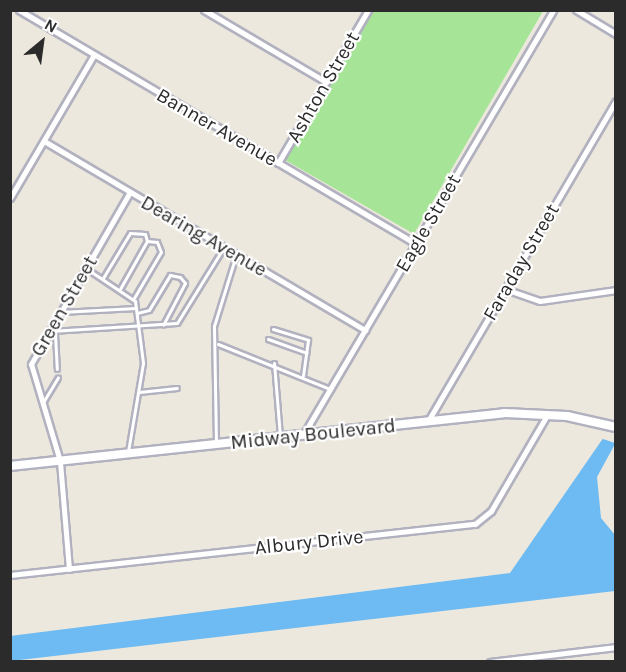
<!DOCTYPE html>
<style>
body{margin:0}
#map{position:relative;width:626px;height:672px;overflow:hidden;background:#ede8dd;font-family:Karla,sans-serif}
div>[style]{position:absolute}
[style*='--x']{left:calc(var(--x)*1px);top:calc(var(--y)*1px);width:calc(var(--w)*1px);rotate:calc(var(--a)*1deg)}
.green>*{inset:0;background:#a6e597}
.water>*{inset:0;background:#6dbbf2}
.pier>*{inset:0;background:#ede8dd}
.roads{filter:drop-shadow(2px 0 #b1b1bf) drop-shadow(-2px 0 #b1b1bf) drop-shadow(0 2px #b1b1bf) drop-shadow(0 -2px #b1b1bf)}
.lane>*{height:3px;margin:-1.5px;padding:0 1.5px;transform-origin:1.5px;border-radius:1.5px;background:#fff}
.street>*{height:5px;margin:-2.5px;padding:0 2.5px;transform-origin:2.5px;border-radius:2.5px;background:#fff}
.secondary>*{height:8px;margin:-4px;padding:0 4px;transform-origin:4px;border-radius:4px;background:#fff}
span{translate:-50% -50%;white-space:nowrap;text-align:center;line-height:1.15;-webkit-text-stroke:4.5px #fff;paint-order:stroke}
.street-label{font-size:20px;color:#2b2b2b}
.frame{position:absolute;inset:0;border:12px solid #2b2b2b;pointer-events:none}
.north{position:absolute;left:12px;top:12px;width:60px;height:60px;-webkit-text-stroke:4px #fff;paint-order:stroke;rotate:29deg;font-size:16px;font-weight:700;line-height:24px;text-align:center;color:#2b2b2b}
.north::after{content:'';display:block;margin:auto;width:21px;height:27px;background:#2b2b2b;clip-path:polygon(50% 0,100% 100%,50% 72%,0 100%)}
</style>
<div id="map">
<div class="green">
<div style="clip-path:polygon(372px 11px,543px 11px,414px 234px,285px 160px)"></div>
</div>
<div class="water">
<div style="clip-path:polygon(615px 421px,615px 444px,597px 477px,601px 518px,615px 535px,615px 591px,11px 661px,10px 636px,510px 573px)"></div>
</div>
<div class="pier">
<div style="clip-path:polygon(616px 418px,615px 443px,600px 438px,613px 419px)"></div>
</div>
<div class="roads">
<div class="lane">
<div style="--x:87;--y:269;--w:58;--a:33.7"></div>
<div style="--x:135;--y:301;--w:63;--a:82.6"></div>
<div style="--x:143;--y:363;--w:90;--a:99.6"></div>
<div style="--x:103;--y:278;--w:52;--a:-59"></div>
<div style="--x:130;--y:233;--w:15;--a:4"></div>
<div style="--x:145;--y:234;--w:7;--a:74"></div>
<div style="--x:147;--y:241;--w:55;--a:119.4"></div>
<div style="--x:134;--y:298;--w:53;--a:-59.6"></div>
<div style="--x:161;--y:252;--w:11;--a:-112"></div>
<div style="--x:157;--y:242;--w:10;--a:-174"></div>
<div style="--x:60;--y:312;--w:76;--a:-3"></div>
<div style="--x:137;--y:313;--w:12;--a:-14"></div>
<div style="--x:149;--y:310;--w:41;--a:-59"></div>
<div style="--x:170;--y:275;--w:10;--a:11"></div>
<div style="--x:180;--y:277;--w:8;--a:50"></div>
<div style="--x:185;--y:283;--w:47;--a:117.6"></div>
<div style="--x:273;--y:329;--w:37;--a:17"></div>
<div style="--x:308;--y:340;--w:36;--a:98"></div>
<div style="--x:51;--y:331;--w:126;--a:-3.6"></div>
<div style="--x:177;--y:323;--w:89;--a:-58.3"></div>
<div style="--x:55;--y:334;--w:35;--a:87"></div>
<div style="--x:268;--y:339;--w:41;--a:19.7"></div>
<div style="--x:218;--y:344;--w:121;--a:21.9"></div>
<div style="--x:274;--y:363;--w:73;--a:85.3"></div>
<div style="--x:139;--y:392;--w:38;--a:-6"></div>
<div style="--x:42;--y:404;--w:31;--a:-59"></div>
<div style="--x:216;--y:442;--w:116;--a:-91"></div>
<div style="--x:214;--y:326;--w:74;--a:-72.8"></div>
</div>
<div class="street">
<div style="--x:19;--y:10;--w:461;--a:30.5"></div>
<div style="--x:204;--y:10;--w:142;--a:30.5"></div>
<div style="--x:576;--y:10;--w:47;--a:31"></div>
<div style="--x:44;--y:141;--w:373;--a:30.5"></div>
<div style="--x:278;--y:163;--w:178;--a:-59.5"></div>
<div style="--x:10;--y:198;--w:166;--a:-59.6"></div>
<div style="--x:505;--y:289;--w:37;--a:19"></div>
<div style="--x:540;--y:301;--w:77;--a:-8.2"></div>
<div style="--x:428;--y:421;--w:371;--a:-59.6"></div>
<div style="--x:303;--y:435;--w:493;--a:-59.5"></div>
<div style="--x:69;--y:569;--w:108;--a:-94.8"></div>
<div style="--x:60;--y:461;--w:101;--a:-106.6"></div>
<div style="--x:31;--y:364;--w:198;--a:-60.1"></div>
<div style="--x:10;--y:575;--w:468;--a:-6.3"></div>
<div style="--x:475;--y:524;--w:21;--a:-39"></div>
<div style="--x:491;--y:511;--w:111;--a:-59.7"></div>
<div style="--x:490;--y:662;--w:127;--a:-6.8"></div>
</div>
<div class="secondary">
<div style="--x:10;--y:466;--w:497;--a:-6.1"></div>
<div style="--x:504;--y:413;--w:63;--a:2.7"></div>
<div style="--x:567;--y:416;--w:50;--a:12.7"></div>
</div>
</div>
<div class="street-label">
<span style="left:323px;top:87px;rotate:-60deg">Ashton Street</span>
<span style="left:217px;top:127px;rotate:30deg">Banner Avenue</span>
<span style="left:428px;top:223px;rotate:-60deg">Eagle Street</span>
<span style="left:204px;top:236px;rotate:30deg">Dearing Avenue</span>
<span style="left:521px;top:262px;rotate:-60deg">Faraday Street</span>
<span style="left:64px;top:306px;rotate:-60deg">Green Street</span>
<span style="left:313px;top:434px;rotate:-6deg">Midway Boulevard</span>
<span style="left:309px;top:542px;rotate:-6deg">Albury Drive</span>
</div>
<div class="frame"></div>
<div class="north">N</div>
</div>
